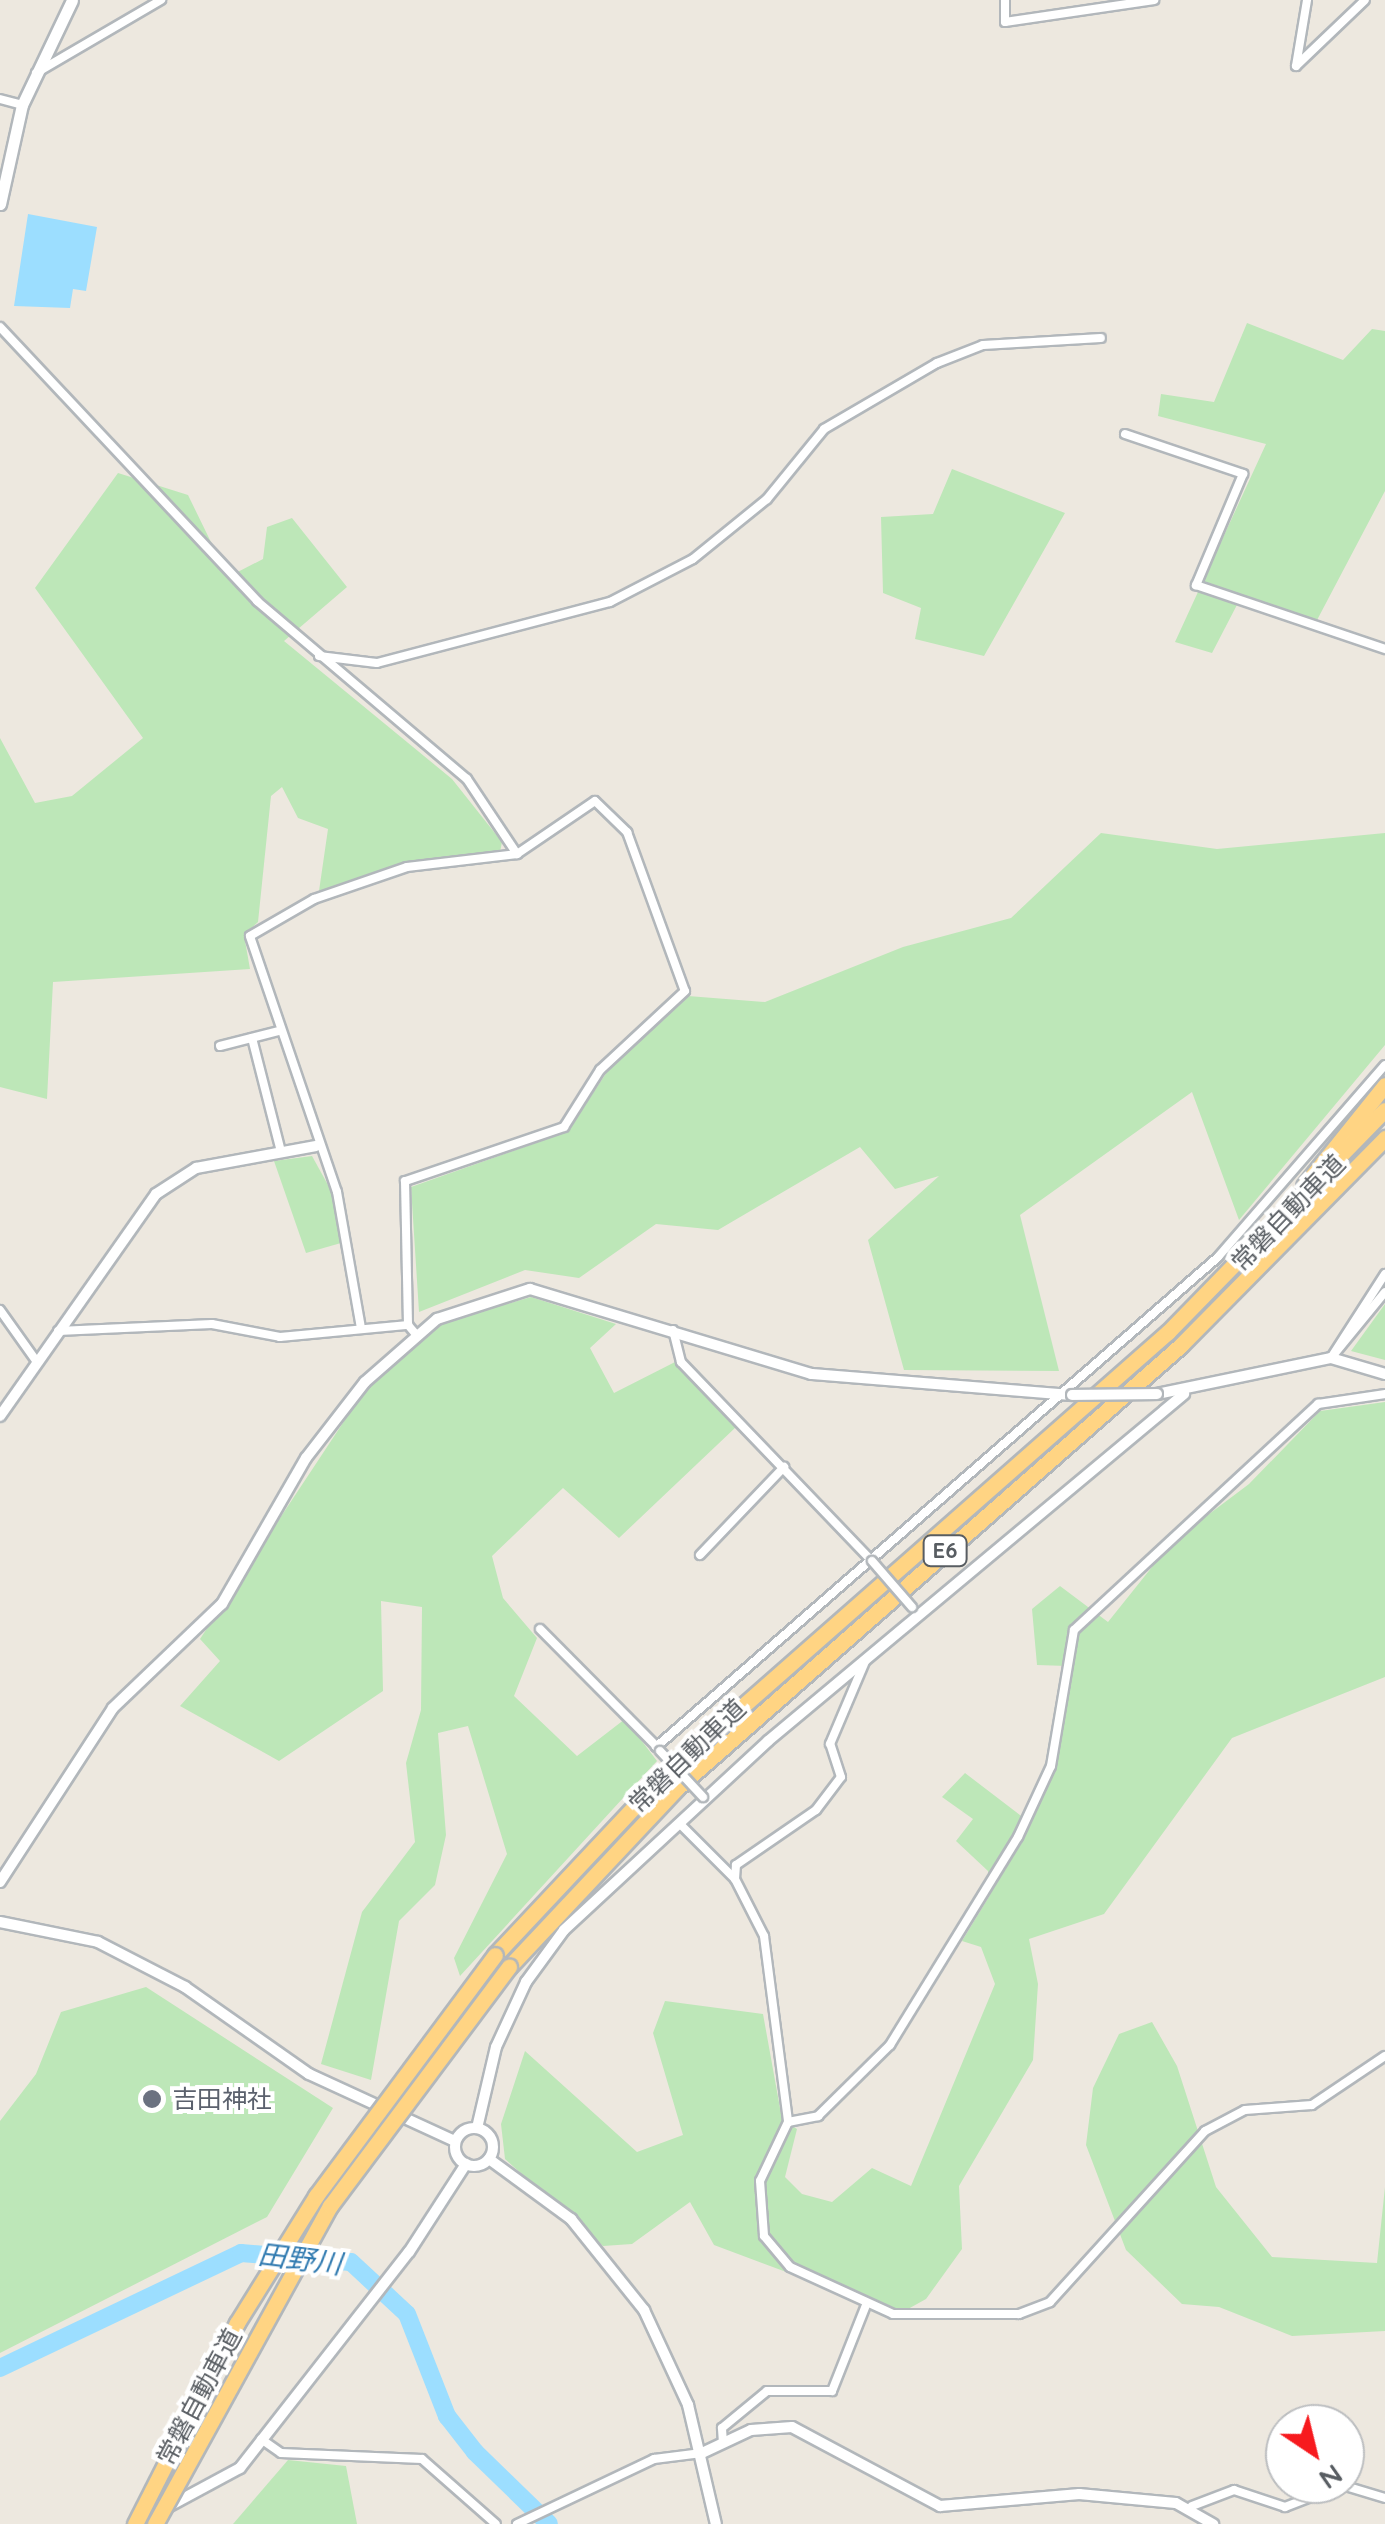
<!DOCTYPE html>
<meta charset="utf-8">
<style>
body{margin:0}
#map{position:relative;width:1385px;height:2524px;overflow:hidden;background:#ede8df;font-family:Quicksand,"Noto Sans JP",sans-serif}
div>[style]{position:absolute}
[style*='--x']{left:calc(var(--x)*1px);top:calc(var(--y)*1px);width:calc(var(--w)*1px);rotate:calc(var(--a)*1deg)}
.green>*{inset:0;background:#bde7b8}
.water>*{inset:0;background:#9cdeff}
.river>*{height:18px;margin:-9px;padding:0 9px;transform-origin:9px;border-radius:9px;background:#9cdeff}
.roads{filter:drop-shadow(2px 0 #b2b7bb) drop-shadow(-2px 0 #b2b7bb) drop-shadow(0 2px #b2b7bb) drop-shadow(0 -2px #b2b7bb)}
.minor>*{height:8px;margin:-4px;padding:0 4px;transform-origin:4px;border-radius:4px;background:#fff}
.tertiary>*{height:10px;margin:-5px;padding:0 5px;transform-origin:5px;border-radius:5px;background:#fff}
.tertiary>.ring{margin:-5px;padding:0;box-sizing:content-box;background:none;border:10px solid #fff;border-radius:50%}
.secondary>*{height:11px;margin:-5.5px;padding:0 5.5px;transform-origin:5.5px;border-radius:5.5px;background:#fff}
.motorway>*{height:15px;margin:-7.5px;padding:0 7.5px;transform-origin:7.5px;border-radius:7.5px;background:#ffd483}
.bridges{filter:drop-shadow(2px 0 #b2b7bb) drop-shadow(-2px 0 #b2b7bb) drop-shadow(0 2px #b2b7bb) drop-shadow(0 -2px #b2b7bb)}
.minor-bridge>*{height:8px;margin:-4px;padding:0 4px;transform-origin:4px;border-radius:4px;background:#fff}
.tertiary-bridge>*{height:10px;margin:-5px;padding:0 5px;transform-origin:5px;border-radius:5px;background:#fff}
.motorway-bridge>*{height:15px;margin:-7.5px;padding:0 7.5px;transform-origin:7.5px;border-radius:7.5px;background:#ffd483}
.dots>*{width:28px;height:28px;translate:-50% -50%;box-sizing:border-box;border:5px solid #fff;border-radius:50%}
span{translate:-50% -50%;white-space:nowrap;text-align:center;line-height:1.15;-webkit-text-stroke:8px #fff;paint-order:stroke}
.shield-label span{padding:2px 8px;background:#fff;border:2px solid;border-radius:8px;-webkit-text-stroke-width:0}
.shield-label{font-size:22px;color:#585d62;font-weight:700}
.street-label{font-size:25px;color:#585d62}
.worship-label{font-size:25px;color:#5b616d}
.left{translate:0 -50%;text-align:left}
.water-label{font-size:28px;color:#307ab0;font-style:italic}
.north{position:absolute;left:1265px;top:2404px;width:100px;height:100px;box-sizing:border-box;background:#fff;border:2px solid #bcbec0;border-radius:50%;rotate:145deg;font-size:28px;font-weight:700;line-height:40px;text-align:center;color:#585d62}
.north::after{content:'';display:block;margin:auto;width:35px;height:45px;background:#f71a1e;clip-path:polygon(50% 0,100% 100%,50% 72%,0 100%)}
</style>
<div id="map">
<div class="green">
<div style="clip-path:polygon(1247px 323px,1343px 360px,1372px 329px,1385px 331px,1385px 491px,1316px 622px,1239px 601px,1212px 653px,1175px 642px,1266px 444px,1158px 416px,1161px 394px,1214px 402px)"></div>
<div style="clip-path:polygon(952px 469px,1065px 513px,984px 656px,915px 639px,921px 608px,883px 593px,881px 517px,933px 514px)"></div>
<div style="clip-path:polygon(118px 473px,188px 495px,228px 577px,263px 559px,267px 527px,292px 518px,347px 587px,284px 641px,452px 779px,502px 842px,500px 852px,405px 863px,319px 891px,328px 829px,298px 818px,282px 787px,271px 796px,258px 922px,244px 935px,250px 969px,53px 982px,47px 1099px,0 1087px,0 738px,35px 803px,72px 796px,143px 738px,35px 588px)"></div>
<div style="clip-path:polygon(1101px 833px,1217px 849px,1385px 833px,1385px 1045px,1239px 1220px,1192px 1092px,1020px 1215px,1059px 1371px,904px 1370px,868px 1240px,939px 1176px,895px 1189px,860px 1147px,718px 1230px,656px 1224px,579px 1278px,525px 1270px,419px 1312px,411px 1187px,567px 1132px,607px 1072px,688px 996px,765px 1002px,903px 947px,1011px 918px)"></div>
<div style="clip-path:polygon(312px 1156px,333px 1194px,341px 1243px,306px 1253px,274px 1161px)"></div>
<div style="clip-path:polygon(531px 1297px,616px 1324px,590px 1348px,614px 1393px,679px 1360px,736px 1427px,619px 1538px,563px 1488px,492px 1556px,503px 1598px,537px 1638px,514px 1696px,577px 1756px,625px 1719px,657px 1761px,460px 1976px,454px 1958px,507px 1854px,468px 1726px,438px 1733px,446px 1835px,435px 1885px,399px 1921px,371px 2080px,321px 2064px,362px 1912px,415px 1842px,406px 1763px,421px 1710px,422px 1607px,381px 1601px,383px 1691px,279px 1761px,180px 1706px,220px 1661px,200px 1639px,368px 1385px,441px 1323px)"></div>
<div style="clip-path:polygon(1385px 1304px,1385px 1360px,1351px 1351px)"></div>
<div style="clip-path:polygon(1385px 1402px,1385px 1677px,1232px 1738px,1104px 1914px,1029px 1939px,1038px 1984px,1033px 2060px,959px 2186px,962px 2249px,926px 2299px,899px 2314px,714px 2245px,690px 2202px,632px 2244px,603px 2246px,505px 2159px,501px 2124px,525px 2051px,637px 2152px,683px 2135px,653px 2033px,665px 2001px,763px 2014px,782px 2119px,797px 2129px,785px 2177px,802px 2194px,832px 2202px,872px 2168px,911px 2186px,995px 1984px,981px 1947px,962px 1941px,990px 1895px,988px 1871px,956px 1841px,973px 1819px,942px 1797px,965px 1773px,1029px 1822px,1056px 1767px,1067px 1666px,1037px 1665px,1032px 1609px,1060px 1586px,1108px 1622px,1172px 1542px,1249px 1484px,1320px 1411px)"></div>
<div style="clip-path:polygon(146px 1987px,333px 2108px,267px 2217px,0 2353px,0 2121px,36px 2074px,61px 2012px)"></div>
<div style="clip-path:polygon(1152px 2022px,1177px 2066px,1216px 2187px,1272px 2257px,1377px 2263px,1385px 2187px,1385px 2331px,1292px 2336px,1219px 2307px,1182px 2304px,1126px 2250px,1086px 2145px,1093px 2088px,1119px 2034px)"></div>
<div style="clip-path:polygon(288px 2460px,346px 2466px,357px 2524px,233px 2524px)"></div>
</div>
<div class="water">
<div style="clip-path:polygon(28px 214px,97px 227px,86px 291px,73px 289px,70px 308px,14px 306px)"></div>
</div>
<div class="river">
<div style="--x:0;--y:2368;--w:267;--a:-25.5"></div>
<div style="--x:241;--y:2253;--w:110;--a:4.7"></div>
<div style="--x:351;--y:2262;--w:76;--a:42.9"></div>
<div style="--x:407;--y:2314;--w:110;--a:68.6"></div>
<div style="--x:447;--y:2416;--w:46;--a:52.1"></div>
<div style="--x:475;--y:2452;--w:103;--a:44.2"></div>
</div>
<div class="roads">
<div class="minor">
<div style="--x:1005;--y:0;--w:22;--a:90"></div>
<div style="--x:1005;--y:22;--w:151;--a:-8.4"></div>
<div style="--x:1296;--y:66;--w:95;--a:-43.7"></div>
<div style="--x:1296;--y:66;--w:67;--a:-80.5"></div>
<div style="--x:36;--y:73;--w:145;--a:-30.3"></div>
<div style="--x:0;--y:99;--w:23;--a:15"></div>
<div style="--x:0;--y:327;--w:376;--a:46.8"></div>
<div style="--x:257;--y:601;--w:275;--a:40.3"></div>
<div style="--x:467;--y:779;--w:90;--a:56.3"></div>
<div style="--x:1125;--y:434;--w:125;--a:18.7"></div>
<div style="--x:1243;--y:474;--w:121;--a:112.9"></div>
<div style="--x:1196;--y:585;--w:200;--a:18.7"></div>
<div style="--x:319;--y:656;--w:58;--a:6.9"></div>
<div style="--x:377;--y:663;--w:241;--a:-14.7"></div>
<div style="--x:610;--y:602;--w:93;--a:-27.4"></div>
<div style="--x:693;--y:559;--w:95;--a:-39"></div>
<div style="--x:767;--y:499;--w:90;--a:-50.8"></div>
<div style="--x:824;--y:429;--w:131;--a:-30.3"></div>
<div style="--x:937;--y:363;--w:49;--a:-21.4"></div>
<div style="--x:983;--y:345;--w:118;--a:-3.4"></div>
<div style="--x:252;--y:1038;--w:118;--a:75.7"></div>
<div style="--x:220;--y:1046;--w:61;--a:-14.3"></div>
<div style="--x:0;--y:1310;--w:64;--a:54.6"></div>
<div style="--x:361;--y:1328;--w:138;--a:-100"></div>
<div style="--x:337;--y:1192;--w:270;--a:-108.8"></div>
<div style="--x:250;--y:936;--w:74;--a:-30"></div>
<div style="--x:314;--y:899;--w:98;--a:-19"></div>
<div style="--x:407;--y:867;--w:111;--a:-6.7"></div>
<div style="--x:517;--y:854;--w:94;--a:-34.2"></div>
<div style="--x:595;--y:801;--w:45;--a:44.1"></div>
<div style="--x:627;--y:832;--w:169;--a:70"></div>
<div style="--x:685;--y:991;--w:116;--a:137.1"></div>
<div style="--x:600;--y:1070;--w:67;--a:122.3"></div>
<div style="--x:564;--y:1127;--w:168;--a:161.2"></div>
<div style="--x:405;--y:1181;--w:144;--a:88.8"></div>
<div style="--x:673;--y:1330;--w:33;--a:76"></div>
<div style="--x:681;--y:1362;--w:272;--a:46.2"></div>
<div style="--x:58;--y:1331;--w:154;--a:-2.6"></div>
<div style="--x:212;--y:1324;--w:69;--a:10.8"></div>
<div style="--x:280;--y:1337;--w:129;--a:-5.4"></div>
<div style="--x:408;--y:1325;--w:11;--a:49"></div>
<div style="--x:1331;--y:1358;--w:100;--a:-57.3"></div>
<div style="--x:1331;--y:1358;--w:85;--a:-50.7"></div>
<div style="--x:700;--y:1555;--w:122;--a:-46.3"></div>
<div style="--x:540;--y:1629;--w:166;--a:45.2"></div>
<div style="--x:656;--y:1747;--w:746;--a:-41.08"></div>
<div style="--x:1218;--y:1257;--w:254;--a:-49"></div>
<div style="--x:681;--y:1825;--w:76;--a:45"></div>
<div style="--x:735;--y:1879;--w:64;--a:63"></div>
<div style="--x:764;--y:1936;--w:188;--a:82.6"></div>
<div style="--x:788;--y:2122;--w:65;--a:115.4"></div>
<div style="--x:760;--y:2181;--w:55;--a:85.8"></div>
<div style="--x:764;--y:2236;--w:40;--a:50"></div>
<div style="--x:790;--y:2267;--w:113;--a:24.5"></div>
<div style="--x:893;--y:2314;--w:126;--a:0"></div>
<div style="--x:1019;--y:2314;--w:33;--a:-21"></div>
<div style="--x:1050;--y:2302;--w:231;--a:-47.8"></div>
<div style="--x:1205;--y:2131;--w:45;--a:-27.7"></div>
<div style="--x:1245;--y:2110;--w:67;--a:-4.3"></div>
<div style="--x:1312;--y:2105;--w:88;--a:-33.9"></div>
<div style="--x:735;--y:1879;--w:14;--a:-86"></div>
<div style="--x:736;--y:1865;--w:97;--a:-34.5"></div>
<div style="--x:816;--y:1810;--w:41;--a:-52.9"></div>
<div style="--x:841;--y:1777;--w:35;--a:-108"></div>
<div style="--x:830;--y:1744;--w:92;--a:-67"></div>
<div style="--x:788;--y:2122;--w:31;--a:-11"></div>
<div style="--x:818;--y:2116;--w:101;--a:-44.6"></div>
<div style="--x:890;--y:2045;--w:244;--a:-58.4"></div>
<div style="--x:1018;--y:1837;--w:78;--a:-65.1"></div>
<div style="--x:1051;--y:1766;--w:138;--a:-80.4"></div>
<div style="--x:1074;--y:1630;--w:333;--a:-42.8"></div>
<div style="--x:1318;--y:1404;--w:68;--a:-8.5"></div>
<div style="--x:261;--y:2439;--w:24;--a:35"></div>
<div style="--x:281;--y:2453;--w:141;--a:2.4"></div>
<div style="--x:422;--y:2459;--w:98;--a:41.3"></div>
<div style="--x:723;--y:2443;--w:15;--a:-94"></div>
<div style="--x:722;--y:2428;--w:58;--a:-39.4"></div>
<div style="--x:767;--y:2391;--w:65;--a:0"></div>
<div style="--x:832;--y:2391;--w:92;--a:-68.4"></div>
<div style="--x:1192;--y:2506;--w:45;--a:-20.9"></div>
<div style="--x:1234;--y:2490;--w:54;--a:18.4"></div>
<div style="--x:1285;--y:2507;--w:61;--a:-21.1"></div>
<div style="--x:1342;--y:2485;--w:45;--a:16.8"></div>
<div style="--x:517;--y:2524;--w:152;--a:-25.4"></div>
<div style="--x:654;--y:2459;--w:48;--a:-7.1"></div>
</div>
<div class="tertiary">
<div style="--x:1157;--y:1394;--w:178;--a:-11.7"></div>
<div style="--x:1331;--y:1358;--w:56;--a:16.5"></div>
<div style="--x:0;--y:1416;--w:271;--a:-54.9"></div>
<div style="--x:156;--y:1194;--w:48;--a:-33"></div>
<div style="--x:196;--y:1168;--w:122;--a:-10.4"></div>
<div style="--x:0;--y:1882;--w:207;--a:-57"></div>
<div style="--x:113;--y:1708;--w:151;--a:-43.7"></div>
<div style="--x:222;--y:1604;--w:168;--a:-60.1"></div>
<div style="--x:306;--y:1458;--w:96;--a:-52.2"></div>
<div style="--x:365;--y:1382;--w:96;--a:-41.2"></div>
<div style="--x:437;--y:1319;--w:98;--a:-17.9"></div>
<div style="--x:530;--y:1289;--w:294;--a:16.8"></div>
<div style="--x:811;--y:1374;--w:262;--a:4.6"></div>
<div style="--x:0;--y:1922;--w:100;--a:11.5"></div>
<div style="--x:98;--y:1942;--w:98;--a:27.3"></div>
<div style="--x:185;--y:1987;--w:151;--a:35.1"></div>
<div style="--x:309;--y:2074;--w:161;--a:24.7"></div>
<div class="ring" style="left:455px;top:2128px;width:28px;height:28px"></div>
<div style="--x:477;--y:2128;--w:83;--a:-76.8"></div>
<div style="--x:496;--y:2047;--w:72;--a:-65.2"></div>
<div style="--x:526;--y:1982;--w:64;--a:-53.8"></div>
<div style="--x:564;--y:1930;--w:278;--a:-42.8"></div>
<div style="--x:768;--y:1741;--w:542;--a:-39.83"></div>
<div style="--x:489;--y:2159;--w:102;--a:36.2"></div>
<div style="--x:571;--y:2219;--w:117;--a:51.3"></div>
<div style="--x:644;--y:2310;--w:105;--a:65.1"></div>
<div style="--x:688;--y:2405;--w:122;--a:76.8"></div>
<div style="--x:702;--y:2453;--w:54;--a:-25.1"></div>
<div style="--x:751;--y:2430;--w:41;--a:-4.2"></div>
<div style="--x:792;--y:2427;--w:168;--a:28.1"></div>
<div style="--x:940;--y:2506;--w:140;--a:-4.9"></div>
<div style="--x:1079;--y:2494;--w:97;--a:5.3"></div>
<div style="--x:1176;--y:2503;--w:43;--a:29.6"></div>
<div style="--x:136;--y:2524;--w:118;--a:-28.3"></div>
<div style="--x:240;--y:2468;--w:274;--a:-52"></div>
<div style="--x:409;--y:2252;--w:105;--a:-57.1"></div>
</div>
<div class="secondary">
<div style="--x:0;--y:204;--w:101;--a:-77.5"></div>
<div style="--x:22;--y:105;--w:116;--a:-64.5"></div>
</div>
<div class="motorway">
<div style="--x:1304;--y:1186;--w:129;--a:-51.3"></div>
<div style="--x:495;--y:1955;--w:244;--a:-46.8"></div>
<div style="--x:662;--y:1777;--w:674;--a:-41.33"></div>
<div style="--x:1168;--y:1332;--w:310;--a:-45.7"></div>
<div style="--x:509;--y:1967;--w:245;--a:-46.8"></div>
<div style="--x:677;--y:1788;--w:671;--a:-41.31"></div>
<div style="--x:1181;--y:1345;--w:291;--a:-45.4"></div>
</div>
</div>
<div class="bridges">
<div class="minor-bridge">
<div style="--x:872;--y:1561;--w:61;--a:49"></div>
<div style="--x:660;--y:1751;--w:63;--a:46.9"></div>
</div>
<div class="tertiary-bridge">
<div style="--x:1072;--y:1395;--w:85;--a:-0.7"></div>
</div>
<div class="motorway-bridge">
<div style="--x:135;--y:2524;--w:225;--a:-63.1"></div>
<div style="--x:237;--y:2323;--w:150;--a:-58.1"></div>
<div style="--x:316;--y:2196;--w:300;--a:-53.4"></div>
<div style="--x:155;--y:2524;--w:363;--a:-61.2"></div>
<div style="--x:330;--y:2206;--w:299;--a:-53.2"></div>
</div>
</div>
<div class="dots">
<div style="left:152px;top:2099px;background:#6b7280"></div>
</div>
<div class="shield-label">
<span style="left:945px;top:1551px">E6</span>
</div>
<div class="street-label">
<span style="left:1288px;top:1213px;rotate:-46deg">常磐自動車道</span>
<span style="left:687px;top:1756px;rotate:-44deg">常磐自動車道</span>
<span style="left:199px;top:2397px;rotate:-62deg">常磐自動車道</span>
</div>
<div class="worship-label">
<span class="left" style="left:172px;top:2099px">吉田神社</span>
</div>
<div class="water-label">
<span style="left:300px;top:2259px;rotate:7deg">田野川</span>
</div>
<div class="north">N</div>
</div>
